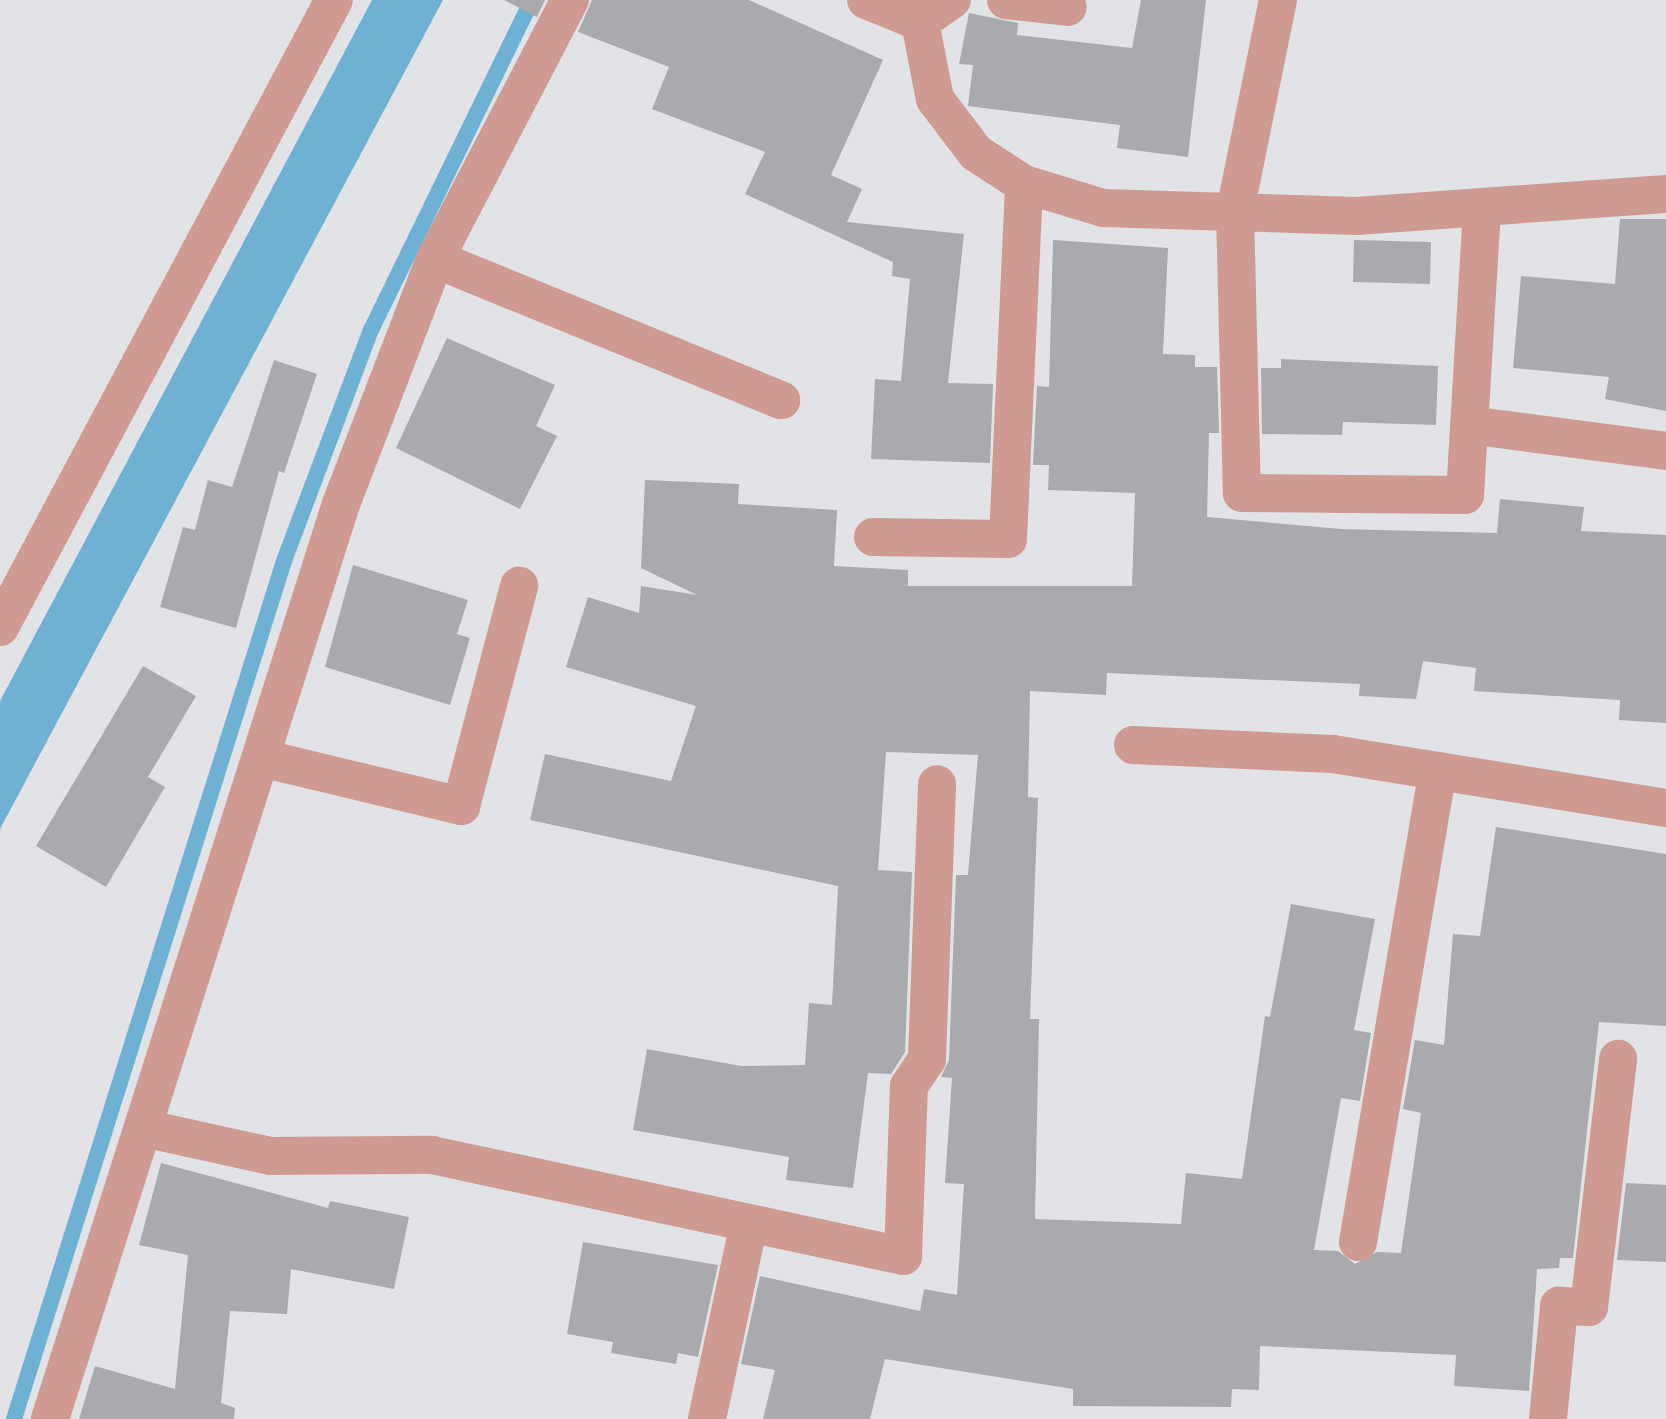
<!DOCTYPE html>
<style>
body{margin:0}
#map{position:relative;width:1666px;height:1419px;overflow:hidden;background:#e1e3e7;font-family:Roboto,sans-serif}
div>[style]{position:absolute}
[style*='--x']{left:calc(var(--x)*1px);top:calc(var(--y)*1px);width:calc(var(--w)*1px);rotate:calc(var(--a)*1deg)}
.water>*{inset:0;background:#6fb1d3}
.stream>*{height:16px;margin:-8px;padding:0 8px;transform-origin:8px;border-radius:8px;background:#6fb1d3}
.building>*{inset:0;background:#a8aaae}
.minor>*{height:38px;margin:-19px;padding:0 19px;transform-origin:19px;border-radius:19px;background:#ce9a91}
span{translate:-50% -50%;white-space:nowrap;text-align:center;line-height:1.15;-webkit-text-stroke:7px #fff;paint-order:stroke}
</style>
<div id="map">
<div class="water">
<div style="clip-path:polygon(372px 0,443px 0,0 829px,0 701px)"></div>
</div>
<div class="stream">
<div style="--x:14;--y:1419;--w:899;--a:-72.53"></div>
<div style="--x:284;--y:561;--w:247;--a:-69.4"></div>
<div style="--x:371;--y:330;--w:367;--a:-64"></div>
</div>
<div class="building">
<div style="clip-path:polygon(504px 0,545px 0,537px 17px)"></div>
<div style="clip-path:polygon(592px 0,749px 0,883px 60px,831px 175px,862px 189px,847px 222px,964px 234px,948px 383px,993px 384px,990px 463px,871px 459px,875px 379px,901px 381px,910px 279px,892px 276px,893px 262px,745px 194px,765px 152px,652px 109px,669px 67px,578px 32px)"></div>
<div style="clip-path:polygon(1141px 0,1206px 0,1188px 157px,1117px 148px,1120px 125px,968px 106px,973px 65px,959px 64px,969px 13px,1018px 23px,1017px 35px,1132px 48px)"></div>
<div style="clip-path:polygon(1620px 219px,1666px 219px,1666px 411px,1605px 399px,1609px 377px,1513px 368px,1521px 276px,1615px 284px)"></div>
<div style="clip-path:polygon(1053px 240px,1168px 248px,1163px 354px,1195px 355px,1195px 367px,1217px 367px,1219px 433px,1209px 433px,1207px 517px,1341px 529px,1497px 533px,1500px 499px,1584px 507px,1581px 531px,1666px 535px,1666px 723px,1619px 720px,1620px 700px,1474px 691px,1476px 668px,1423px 661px,1416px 699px,1359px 696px,1360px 684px,1107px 673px,1106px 695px,1030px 691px,1028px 797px,1038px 798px,1030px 1019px,1039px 1019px,1035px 1219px,1181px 1224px,1186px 1173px,1242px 1179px,1265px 1016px,1270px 1017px,1291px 904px,1375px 919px,1354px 1030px,1371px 1033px,1360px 1101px,1341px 1098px,1314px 1250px,1338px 1251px,1355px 1264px,1377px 1252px,1401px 1253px,1421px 1113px,1403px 1109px,1415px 1040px,1444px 1045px,1453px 934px,1480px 936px,1496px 827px,1666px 854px,1666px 1026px,1599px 1022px,1573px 1258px,1560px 1258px,1559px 1268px,1537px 1269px,1529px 1391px,1454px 1386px,1456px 1355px,1260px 1346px,1259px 1390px,1232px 1389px,1231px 1407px,1073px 1406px,1073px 1389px,885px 1359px,870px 1419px,763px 1419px,775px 1370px,741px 1364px,760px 1276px,920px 1311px,924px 1289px,957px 1295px,964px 1184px,945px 1183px,952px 1078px,941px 1077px,949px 1060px,956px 875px,968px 875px,978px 755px,886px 752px,878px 870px,912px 872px,905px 1052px,891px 1074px,868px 1073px,853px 1188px,786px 1180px,789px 1157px,633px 1130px,647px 1049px,741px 1066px,805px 1065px,809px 1003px,832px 1005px,838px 886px,530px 820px,545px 754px,671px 781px,696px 706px,566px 667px,588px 597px,639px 613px,641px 586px,697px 595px,641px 568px,645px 480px,739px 484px,738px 504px,837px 510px,834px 566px,908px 570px,908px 586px,1132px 586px,1135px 493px,1048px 490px,1049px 465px,1033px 465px,1037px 386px,1049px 387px)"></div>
<div style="clip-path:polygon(1354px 240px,1431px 242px,1430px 284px,1353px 282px)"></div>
<div style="clip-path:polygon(447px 338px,555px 385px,536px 426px,557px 436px,520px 509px,396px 448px)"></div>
<div style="clip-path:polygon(1281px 359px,1438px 366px,1436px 425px,1343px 422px,1342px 435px,1262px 434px,1261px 368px,1281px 368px)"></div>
<div style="clip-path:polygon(274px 360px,317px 374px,284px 473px,279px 471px,236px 628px,160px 607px,183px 527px,195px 530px,208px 480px,232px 487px)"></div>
<div style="clip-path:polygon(353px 565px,468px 600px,457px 634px,470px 638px,450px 705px,325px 667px)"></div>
<div style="clip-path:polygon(143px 666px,196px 696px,148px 777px,165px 787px,106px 887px,36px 846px)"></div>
<div style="clip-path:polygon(161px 1163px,328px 1208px,330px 1201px,409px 1217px,394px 1289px,291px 1269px,287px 1314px,230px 1311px,221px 1403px,235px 1408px,234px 1419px,79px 1419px,95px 1366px,175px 1389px,188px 1255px,139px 1245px)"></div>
<div style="clip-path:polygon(1626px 1183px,1666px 1185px,1666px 1262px,1617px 1260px)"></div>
<div style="clip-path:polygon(583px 1242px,718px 1265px,698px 1357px,678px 1353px,676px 1364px,611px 1353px,613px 1342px,567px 1334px)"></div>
</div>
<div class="minor">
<div style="--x:866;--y:0;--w:58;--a:22.2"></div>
<div style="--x:920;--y:22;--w:78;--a:79"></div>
<div style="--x:935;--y:99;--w:68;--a:52.8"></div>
<div style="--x:976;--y:153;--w:57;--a:32.9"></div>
<div style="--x:1024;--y:184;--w:83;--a:16.9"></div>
<div style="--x:1103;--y:208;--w:254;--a:1.8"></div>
<div style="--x:1357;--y:216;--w:310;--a:-4.1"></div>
<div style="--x:1006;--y:0;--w:62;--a:6.4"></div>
<div style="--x:1278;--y:0;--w:215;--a:101.5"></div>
<div style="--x:1235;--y:211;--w:282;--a:88.6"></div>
<div style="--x:1242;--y:493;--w:223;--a:0.5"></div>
<div style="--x:1465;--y:495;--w:288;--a:-86.6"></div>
<div style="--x:920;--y:22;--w:39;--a:-35"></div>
<div style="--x:435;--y:259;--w:374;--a:22.2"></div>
<div style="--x:1469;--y:425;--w:199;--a:7.5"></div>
<div style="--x:873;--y:537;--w:135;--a:0.8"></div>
<div style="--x:1008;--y:539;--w:355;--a:-87.4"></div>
<div style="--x:0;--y:627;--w:710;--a:-61.96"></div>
<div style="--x:1133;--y:745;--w:200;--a:2.6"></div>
<div style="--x:1333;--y:754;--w:337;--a:9.2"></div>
<div style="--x:261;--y:758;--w:206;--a:13.5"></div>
<div style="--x:461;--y:806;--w:228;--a:-75.2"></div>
<div style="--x:143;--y:1128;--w:130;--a:12.4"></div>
<div style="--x:270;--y:1156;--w:162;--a:-0.4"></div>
<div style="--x:432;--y:1155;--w:482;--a:12.1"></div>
<div style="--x:903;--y:1256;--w:170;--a:-88"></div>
<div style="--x:909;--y:1086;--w:32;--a:-56"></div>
<div style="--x:927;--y:1059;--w:275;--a:-87.9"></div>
<div style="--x:1358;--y:1242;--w:478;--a:-80.4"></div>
<div style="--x:50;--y:1419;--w:960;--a:-72.36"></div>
<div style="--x:341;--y:504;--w:262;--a:-69"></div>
<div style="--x:435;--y:259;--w:292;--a:-62.5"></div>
<div style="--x:707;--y:1419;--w:200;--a:-77.9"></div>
<div style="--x:1548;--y:1419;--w:114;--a:-84.4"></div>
<div style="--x:1559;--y:1306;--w:30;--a:2"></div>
<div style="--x:1589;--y:1307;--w:250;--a:-83.3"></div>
</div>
</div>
